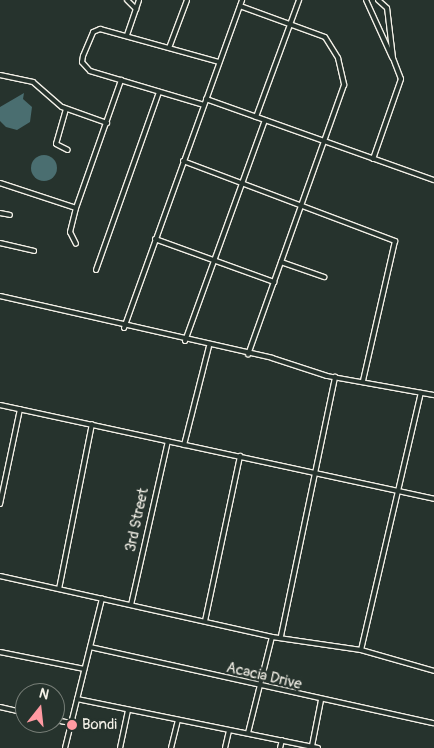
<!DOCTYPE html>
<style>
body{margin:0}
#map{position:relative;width:434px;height:748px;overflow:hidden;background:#26332d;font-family:Pangolin,sans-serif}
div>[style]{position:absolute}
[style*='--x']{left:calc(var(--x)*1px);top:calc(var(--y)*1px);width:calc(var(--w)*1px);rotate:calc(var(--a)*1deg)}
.water>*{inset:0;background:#4a6e70}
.round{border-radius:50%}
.roads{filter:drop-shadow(1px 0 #f4f1e8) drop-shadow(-1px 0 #f4f1e8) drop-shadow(0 1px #f4f1e8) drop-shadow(0 -1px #f4f1e8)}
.street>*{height:4px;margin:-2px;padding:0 2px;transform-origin:2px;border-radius:2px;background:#26332d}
.dots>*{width:14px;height:14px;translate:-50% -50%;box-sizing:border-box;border:2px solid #26332d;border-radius:50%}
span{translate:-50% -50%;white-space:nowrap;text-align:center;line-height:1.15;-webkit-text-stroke:4.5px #26332d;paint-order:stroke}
.street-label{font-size:15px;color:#f4f1e8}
.poi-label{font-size:15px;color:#f4f1e8}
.left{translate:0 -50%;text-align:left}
.north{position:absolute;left:15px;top:683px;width:50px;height:50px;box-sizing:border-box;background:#26332d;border:1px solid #787f78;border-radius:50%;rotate:16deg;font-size:14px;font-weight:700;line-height:20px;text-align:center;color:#f4f1e8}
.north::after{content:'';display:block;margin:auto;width:18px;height:22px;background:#ff9aa2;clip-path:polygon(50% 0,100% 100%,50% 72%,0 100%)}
</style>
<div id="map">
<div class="water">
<div style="clip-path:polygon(24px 93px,23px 99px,32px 107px,30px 122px,17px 130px,6px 127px,0 121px,0 107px)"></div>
<div class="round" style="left:31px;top:155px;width:26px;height:26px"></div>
</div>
<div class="roads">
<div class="street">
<div style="--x:127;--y:0;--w:13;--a:45"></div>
<div style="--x:366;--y:0;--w:63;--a:65.5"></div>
<div style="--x:240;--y:6;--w:90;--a:20"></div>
<div style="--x:325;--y:37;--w:25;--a:58"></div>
<div style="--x:338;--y:58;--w:28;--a:77"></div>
<div style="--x:344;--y:85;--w:286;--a:109.6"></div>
<div style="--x:127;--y:35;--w:37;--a:-71"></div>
<div style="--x:169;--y:48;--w:51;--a:-69.4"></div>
<div style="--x:0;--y:75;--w:34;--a:12"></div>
<div style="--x:33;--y:82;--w:38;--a:41"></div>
<div style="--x:62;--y:107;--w:48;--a:19.6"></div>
<div style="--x:206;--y:99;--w:242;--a:19.6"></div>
<div style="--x:204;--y:105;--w:119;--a:-163.4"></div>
<div style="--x:90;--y:71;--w:12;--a:-132"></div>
<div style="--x:82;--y:62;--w:6;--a:-81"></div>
<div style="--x:83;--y:56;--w:26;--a:-67"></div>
<div style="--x:93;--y:32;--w:8;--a:-23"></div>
<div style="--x:100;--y:29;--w:123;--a:15.5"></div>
<div style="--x:66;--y:109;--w:36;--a:106"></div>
<div style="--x:56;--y:144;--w:13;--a:27"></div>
<div style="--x:256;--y:117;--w:125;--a:-69.8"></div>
<div style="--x:373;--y:159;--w:85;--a:-70.7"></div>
<div style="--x:401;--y:79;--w:22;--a:-111"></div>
<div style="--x:393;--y:58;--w:50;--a:-96.8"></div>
<div style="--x:387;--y:8;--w:12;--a:-138"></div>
<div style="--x:183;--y:161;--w:227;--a:20.7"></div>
<div style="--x:395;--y:241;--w:144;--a:102.9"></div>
<div style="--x:0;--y:183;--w:80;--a:18.2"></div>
<div style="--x:76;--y:208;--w:25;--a:104"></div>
<div style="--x:70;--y:232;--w:13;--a:63"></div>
<div style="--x:76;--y:208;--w:136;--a:-70.6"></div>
<div style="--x:0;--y:213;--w:10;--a:11"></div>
<div style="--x:155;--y:239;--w:127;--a:19.9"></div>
<div style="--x:0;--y:243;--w:35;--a:13"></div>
<div style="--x:281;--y:262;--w:46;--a:19.2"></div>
<div style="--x:96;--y:270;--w:189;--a:-70.5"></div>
<div style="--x:0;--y:296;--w:279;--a:12.8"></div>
<div style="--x:272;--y:358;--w:58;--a:18.1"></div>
<div style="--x:327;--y:376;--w:109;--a:10.1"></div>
<div style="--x:124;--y:328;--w:349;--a:-70.2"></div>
<div style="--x:185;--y:341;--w:235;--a:-70.1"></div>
<div style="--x:0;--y:405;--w:444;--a:12.2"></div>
<div style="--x:184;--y:445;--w:102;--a:-75.8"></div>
<div style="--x:0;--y:504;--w:97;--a:-78.1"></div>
<div style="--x:0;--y:576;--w:279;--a:12.6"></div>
<div style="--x:272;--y:637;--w:90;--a:8.3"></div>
<div style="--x:361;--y:650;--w:264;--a:-76.9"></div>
<div style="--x:59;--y:589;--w:168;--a:-78.7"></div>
<div style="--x:131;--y:605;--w:168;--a:-77.3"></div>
<div style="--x:205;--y:621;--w:169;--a:-78"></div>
<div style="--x:281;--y:636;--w:265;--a:-78.2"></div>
<div style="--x:90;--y:647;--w:352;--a:12.5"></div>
<div style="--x:361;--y:650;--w:76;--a:16"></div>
<div style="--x:0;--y:652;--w:86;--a:11.4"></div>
<div style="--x:77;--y:699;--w:246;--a:11.5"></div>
<div style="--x:0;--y:707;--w:26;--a:13"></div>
<div style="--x:55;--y:720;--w:16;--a:11"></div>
<div style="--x:248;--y:733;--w:99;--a:-76"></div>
<div style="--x:312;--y:746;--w:47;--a:-78.9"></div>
<div style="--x:65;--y:748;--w:154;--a:-76.1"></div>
<div style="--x:120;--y:748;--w:39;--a:-78"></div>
<div style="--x:171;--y:748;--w:29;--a:-76"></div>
<div style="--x:225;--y:748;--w:17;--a:-77"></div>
<div style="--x:280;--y:748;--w:8;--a:-76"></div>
</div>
</div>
<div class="dots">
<div style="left:72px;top:725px;background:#ff9aa2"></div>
</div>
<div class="street-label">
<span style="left:137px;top:520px;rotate:-78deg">3rd Street</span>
<span style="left:264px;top:676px;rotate:13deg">Acacia Drive</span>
</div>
<div class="poi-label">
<span class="left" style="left:82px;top:725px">Bondi</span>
</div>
<div class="north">N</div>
</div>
